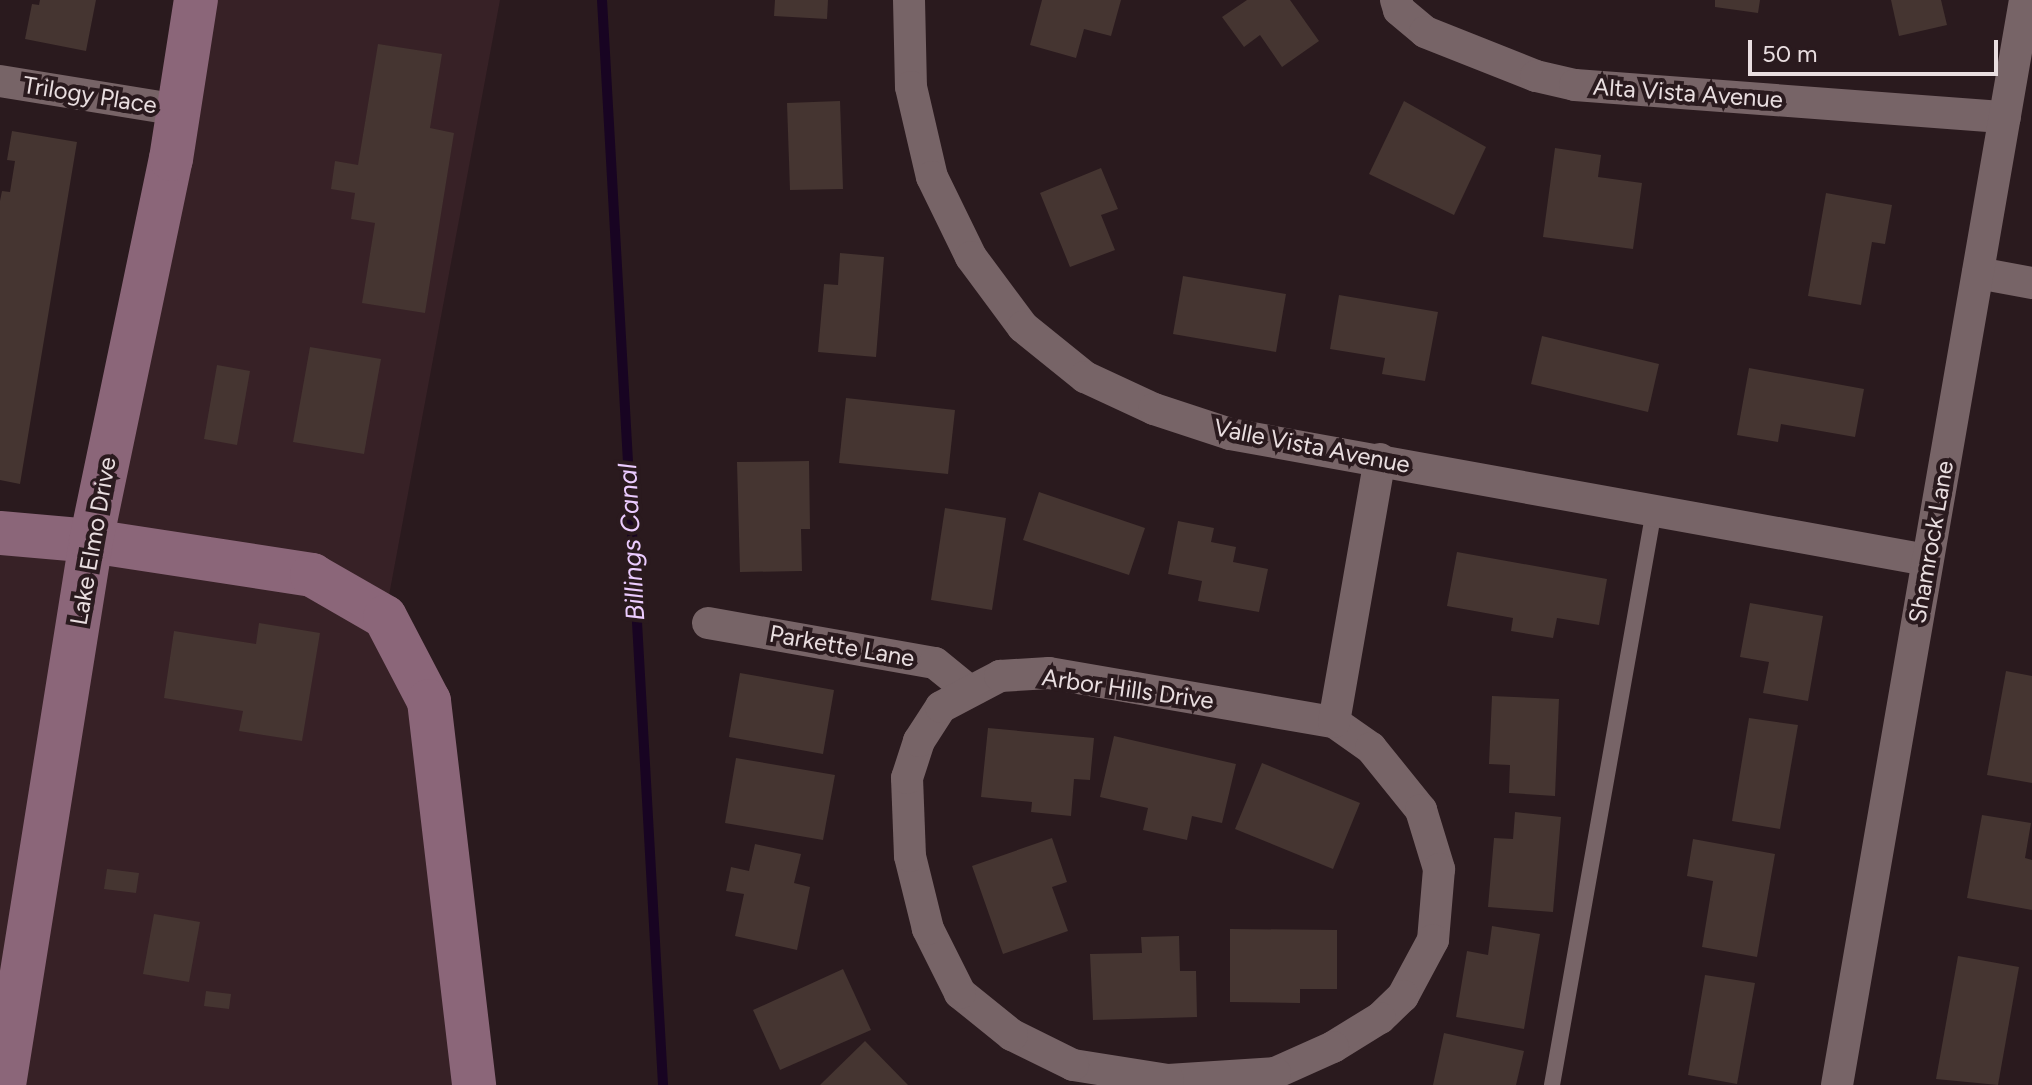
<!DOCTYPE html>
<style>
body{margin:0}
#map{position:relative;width:2032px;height:1085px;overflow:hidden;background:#2a1a1e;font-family:Figtree,sans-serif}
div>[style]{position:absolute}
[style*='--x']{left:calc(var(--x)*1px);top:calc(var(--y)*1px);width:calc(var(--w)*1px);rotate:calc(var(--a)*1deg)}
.built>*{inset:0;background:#372126}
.stream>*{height:10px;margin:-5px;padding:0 5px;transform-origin:5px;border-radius:5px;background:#180422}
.building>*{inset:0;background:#453531}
.lane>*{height:16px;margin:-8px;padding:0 8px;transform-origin:8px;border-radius:8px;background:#776467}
.street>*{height:32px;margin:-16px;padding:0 16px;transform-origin:16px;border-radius:16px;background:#776467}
.secondary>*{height:44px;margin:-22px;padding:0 22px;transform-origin:22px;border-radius:22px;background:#8b6679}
span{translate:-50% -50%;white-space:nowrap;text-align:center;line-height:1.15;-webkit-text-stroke:8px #2a1a1e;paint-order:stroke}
.street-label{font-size:24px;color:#e9dee0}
.water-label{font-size:26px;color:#ecccff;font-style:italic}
.scale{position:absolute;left:1748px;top:40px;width:250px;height:36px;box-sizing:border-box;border:4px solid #e9dee0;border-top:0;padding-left:10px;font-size:24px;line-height:28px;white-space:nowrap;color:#e9dee0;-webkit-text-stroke:6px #2a1a1e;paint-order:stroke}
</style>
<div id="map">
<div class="built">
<div style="clip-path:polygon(196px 0,500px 0,385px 617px,429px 701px,474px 1085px,0 1085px,0 533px,90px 541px)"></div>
</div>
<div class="stream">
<div style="--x:602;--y:0;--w:1087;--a:86.78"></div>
</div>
<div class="building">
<div style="clip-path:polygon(40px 0,96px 0,86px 51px,25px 39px,32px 4px,39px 5px)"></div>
<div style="clip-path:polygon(775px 0,828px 0,827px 19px,774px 16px)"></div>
<div style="clip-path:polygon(1042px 0,1121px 0,1111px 36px,1084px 29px,1076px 58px,1030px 45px)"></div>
<div style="clip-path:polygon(1247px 0,1290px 0,1319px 41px,1282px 67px,1260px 35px,1244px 47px,1222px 17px)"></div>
<div style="clip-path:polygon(1715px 0,1760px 0,1758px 13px,1715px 7px)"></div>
<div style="clip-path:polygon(1891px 0,1941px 0,1947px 25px,1899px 36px)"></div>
<div style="clip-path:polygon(378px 44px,442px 54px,430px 128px,454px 133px,425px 313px,362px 303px,375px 223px,351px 219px,355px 193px,331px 189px,335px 161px,358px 165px)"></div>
<div style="clip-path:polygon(840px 101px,843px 189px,790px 190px,787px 103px)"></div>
<div style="clip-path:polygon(1404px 101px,1486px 147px,1454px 215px,1369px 174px)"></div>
<div style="clip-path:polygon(12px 131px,77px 142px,20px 484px,0 480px,0 201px,2px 191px,10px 192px,15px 161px,7px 160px)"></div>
<div style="clip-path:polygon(1555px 148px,1601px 155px,1598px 177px,1642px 183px,1633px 249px,1543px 237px)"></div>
<div style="clip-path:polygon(1101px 168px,1118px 209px,1101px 215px,1115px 250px,1070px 267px,1040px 193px)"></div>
<div style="clip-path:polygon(1826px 193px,1892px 205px,1885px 244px,1872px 242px,1861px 305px,1808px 296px)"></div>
<div style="clip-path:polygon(840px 253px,884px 257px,876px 357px,818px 352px,824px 284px,838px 285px)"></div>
<div style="clip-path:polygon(1183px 276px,1286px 294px,1276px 352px,1173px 334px)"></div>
<div style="clip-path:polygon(1339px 295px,1438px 312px,1425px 381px,1382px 374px,1385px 358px,1330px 349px)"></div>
<div style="clip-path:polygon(1542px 336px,1659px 364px,1648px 412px,1531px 384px)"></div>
<div style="clip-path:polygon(310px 347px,381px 359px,364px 454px,293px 442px)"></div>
<div style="clip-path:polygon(217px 365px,250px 371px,237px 445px,204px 439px)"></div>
<div style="clip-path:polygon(1749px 368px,1864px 389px,1855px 437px,1781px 424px,1778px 442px,1737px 435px)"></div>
<div style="clip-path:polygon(846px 398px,955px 410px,948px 474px,839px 463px)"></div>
<div style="clip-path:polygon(809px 461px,810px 529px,801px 529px,802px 571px,740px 572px,737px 462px)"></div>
<div style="clip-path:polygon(1039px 492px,1145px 528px,1129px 575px,1023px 540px)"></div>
<div style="clip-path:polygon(945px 508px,1006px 518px,992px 610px,931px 600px)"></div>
<div style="clip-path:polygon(1178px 521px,1214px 528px,1211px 542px,1236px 547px,1233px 562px,1268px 569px,1259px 612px,1198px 601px,1202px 581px,1168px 574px)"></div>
<div style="clip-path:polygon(1457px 552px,1607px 579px,1599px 625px,1557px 618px,1553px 638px,1511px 631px,1513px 618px,1447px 606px)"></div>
<div style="clip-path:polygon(1750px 603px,1823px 616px,1808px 701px,1763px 693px,1769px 662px,1740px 657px)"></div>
<div style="clip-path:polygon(259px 623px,320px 633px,302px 741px,239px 731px,243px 711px,164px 698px,174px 631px,256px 644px)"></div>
<div style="clip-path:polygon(2006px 671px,2032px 676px,2032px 783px,1987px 775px)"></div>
<div style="clip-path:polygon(740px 673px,834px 690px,823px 754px,729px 737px)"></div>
<div style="clip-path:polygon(1492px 696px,1559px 699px,1555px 796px,1509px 793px,1510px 765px,1489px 764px)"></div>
<div style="clip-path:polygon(1749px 718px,1798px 725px,1780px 829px,1732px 821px)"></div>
<div style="clip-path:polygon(988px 728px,1094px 738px,1090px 780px,1074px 779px,1071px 816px,1031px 812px,1032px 802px,981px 797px)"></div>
<div style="clip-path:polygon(1114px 736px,1236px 764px,1222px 823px,1192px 816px,1187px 840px,1143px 830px,1148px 808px,1100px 797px)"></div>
<div style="clip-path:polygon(736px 758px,835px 775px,823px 840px,725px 823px)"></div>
<div style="clip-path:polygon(1262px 763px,1360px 803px,1333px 869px,1235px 829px)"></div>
<div style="clip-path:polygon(1515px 812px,1561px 817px,1553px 912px,1488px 907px,1494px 838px,1513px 839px)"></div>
<div style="clip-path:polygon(1982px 815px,2031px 823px,2025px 858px,2032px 860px,2032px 910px,1967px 898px)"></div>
<div style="clip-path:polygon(1052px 838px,1067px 882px,1052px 887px,1068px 931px,1003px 954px,972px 866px)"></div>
<div style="clip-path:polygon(1693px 839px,1775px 854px,1757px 957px,1702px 947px,1713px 881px,1687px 876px)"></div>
<div style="clip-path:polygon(755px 844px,801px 854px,794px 883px,810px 887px,797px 950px,735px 936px,744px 894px,726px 891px,731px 867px,749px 871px)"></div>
<div style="clip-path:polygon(107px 869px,139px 873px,136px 893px,104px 889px)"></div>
<div style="clip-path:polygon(154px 914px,200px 922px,189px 982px,143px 974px)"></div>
<div style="clip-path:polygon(1492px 926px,1540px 934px,1524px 1029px,1456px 1017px,1467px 951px,1488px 955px)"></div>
<div style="clip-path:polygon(1230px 929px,1337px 930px,1337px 989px,1300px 989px,1300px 1003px,1230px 1002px)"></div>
<div style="clip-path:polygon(1179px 936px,1180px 971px,1196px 971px,1197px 1017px,1093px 1020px,1090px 954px,1142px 953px,1141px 937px)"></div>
<div style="clip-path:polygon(1958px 956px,2019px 967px,1998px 1085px,1936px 1079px)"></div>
<div style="clip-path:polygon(843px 969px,871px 1030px,780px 1070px,753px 1010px)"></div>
<div style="clip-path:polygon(1705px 975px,1755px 983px,1737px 1084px,1688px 1075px)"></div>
<div style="clip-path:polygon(206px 991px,231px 994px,229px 1009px,204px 1006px)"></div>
<div style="clip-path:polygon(1444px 1033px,1524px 1051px,1516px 1085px,1433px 1085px)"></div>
<div style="clip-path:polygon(865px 1041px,908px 1085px,820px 1085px)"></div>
</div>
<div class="lane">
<div style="--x:1552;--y:1085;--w:584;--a:-79.94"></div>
</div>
<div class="street">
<div style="--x:909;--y:0;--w:87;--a:88.7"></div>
<div style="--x:911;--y:87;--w:92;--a:76.9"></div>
<div style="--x:932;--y:177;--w:89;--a:64"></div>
<div style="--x:971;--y:257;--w:87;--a:53.4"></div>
<div style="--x:1023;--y:327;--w:80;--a:38.9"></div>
<div style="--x:1085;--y:377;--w:76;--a:24.9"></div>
<div style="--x:1154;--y:409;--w:80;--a:18.2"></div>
<div style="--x:1230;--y:434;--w:708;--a:10.25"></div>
<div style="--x:1396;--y:0;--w:10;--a:73"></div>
<div style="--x:1399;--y:10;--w:34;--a:40"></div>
<div style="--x:1425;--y:32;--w:119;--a:21.6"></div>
<div style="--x:1536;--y:76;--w:40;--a:13"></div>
<div style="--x:1575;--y:85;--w:431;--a:4.3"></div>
<div style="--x:0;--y:81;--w:181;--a:9.2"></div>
<div style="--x:1978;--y:273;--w:55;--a:10.5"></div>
<div style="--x:708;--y:623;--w:230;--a:10"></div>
<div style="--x:935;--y:663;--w:41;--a:39.1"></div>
<div style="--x:1049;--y:673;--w:289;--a:9.8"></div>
<div style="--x:1334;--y:722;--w:45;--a:35.1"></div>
<div style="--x:1371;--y:748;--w:80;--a:51.1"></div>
<div style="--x:1421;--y:810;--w:62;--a:73"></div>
<div style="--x:1439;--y:869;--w:71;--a:94.8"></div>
<div style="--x:1433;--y:940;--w:64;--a:118.2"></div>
<div style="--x:1403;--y:996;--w:32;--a:136"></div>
<div style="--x:1380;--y:1018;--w:55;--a:148.3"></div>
<div style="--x:1333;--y:1047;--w:64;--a:155.9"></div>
<div style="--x:1275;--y:1073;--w:107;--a:176.3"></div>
<div style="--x:1168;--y:1080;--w:96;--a:-171"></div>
<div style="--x:1073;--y:1065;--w:68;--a:-153.8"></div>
<div style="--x:1012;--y:1035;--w:67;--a:-141.1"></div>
<div style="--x:960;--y:993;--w:72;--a:-116.6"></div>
<div style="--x:928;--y:929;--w:75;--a:-103.9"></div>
<div style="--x:910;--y:856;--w:78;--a:-92.2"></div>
<div style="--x:907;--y:778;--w:39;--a:-72"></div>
<div style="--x:919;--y:741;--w:40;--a:-57.1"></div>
<div style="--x:941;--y:707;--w:67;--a:-27.7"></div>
<div style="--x:1000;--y:676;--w:49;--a:-3.5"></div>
<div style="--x:1334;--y:722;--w:267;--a:-80.1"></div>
<div style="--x:1837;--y:1085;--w:1101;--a:-80.17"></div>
</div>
<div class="secondary">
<div style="--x:0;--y:533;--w:91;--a:5"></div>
<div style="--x:91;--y:541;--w:224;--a:8.7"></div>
<div style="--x:312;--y:575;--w:84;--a:29.9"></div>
<div style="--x:385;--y:617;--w:95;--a:62.4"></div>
<div style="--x:429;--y:701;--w:387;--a:83.3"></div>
<div style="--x:4;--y:1085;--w:551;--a:-80.91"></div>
<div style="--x:91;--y:541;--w:390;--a:-78.2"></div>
<div style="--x:171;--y:159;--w:161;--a:-81.1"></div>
</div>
<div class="street-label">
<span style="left:1688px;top:93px;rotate:4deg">Alta Vista Avenue</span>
<span style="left:90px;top:95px;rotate:9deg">Trilogy Place</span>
<span style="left:1312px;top:446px;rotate:11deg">Valle Vista Avenue</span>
<span style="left:93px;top:541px;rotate:-80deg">Lake Elmo Drive</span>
<span style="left:1931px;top:542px;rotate:-80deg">Shamrock Lane</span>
<span style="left:842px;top:646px;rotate:10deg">Parkette Lane</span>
<span style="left:1128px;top:689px;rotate:8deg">Arbor Hills Drive</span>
</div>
<div class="water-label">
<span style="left:632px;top:542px;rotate:-93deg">Billings Canal</span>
</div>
<div class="scale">50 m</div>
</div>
